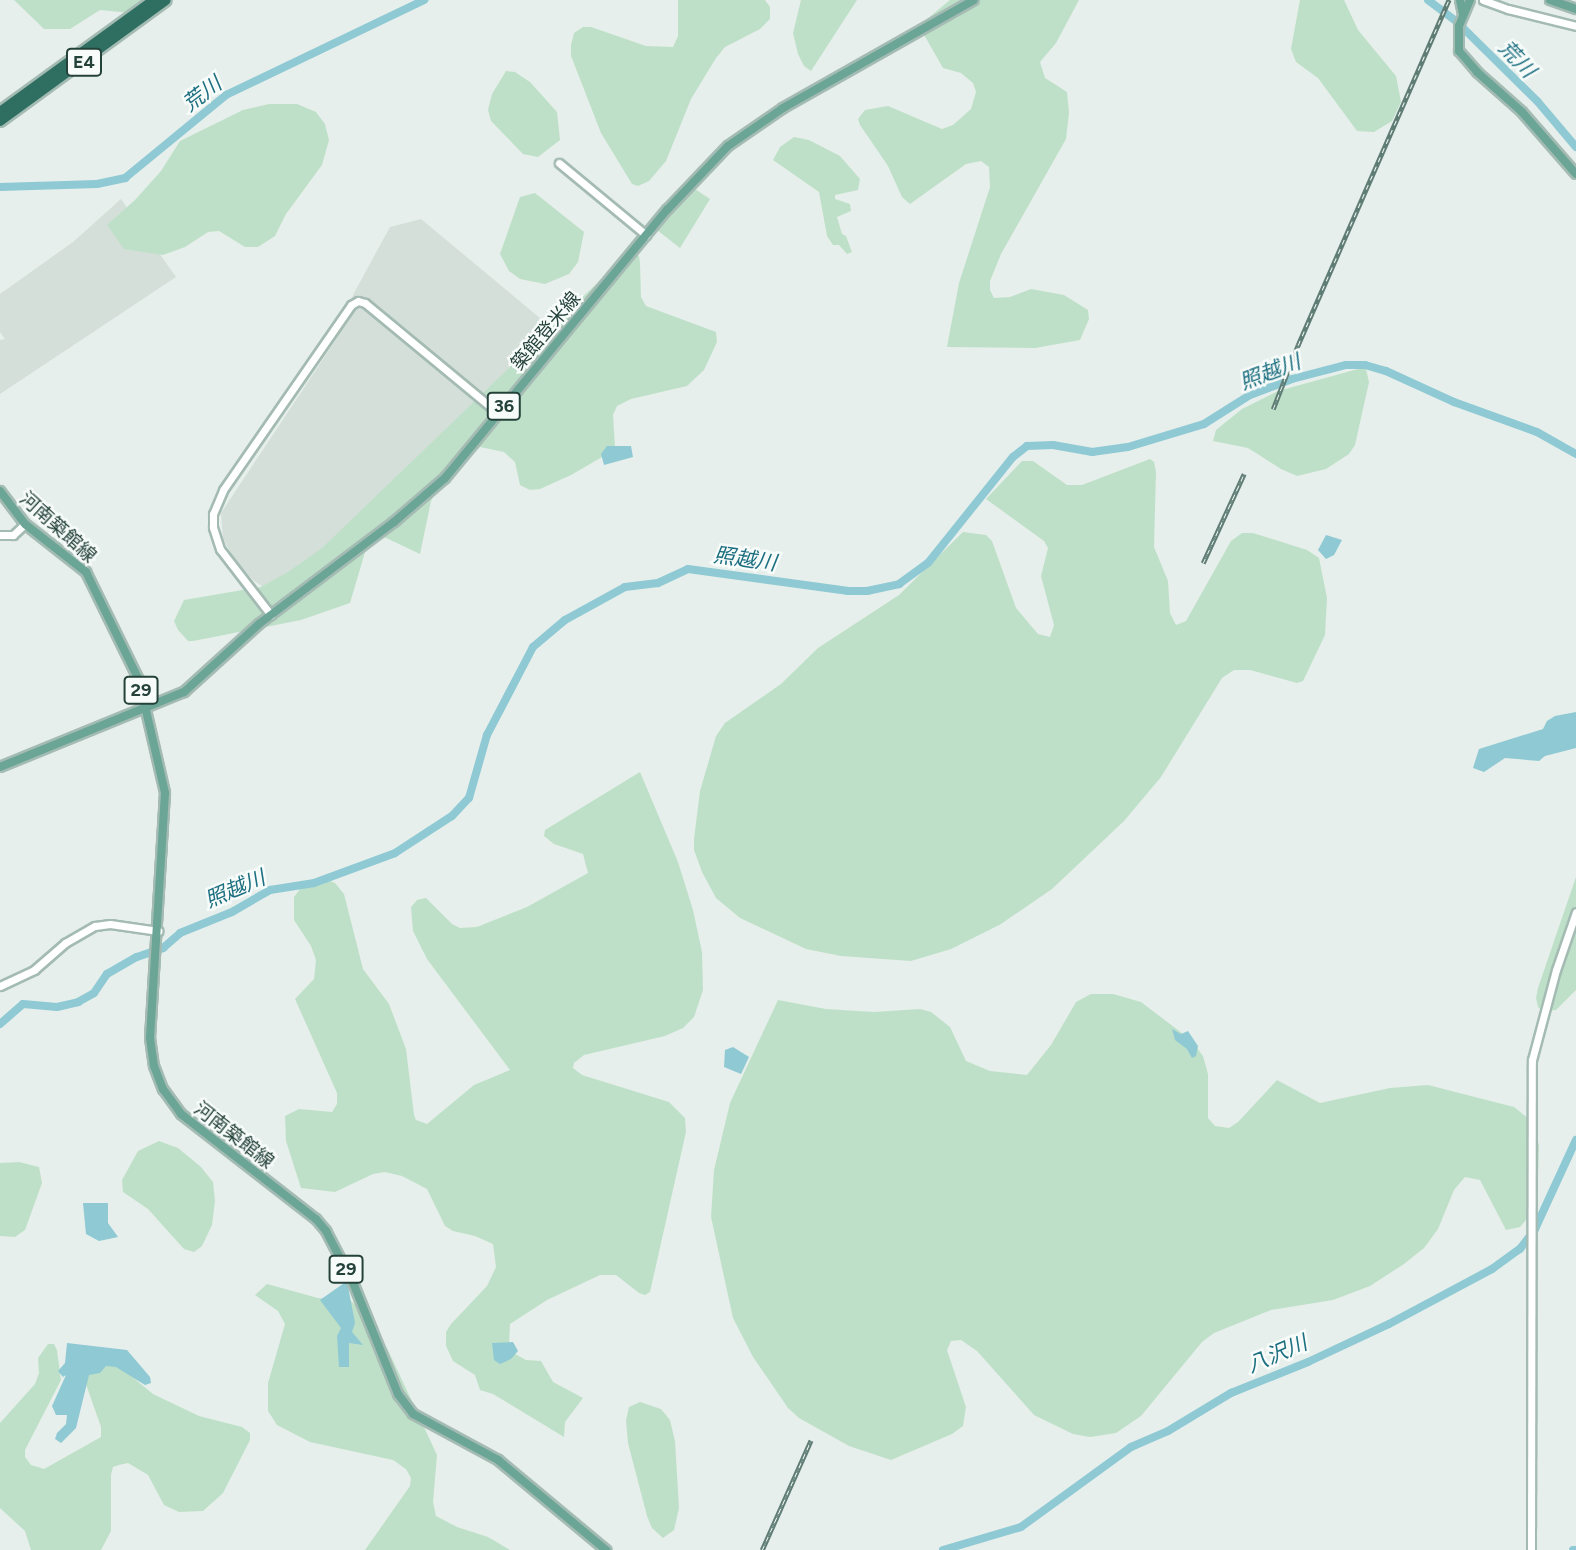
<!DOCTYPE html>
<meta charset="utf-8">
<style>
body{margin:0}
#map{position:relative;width:1576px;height:1550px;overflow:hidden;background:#e6efeb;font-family:Figtree,"Noto Sans JP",sans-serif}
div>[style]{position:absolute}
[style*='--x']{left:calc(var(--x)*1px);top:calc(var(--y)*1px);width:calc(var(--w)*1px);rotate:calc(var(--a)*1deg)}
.built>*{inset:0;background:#d4dfda}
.green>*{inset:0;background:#bfe0c8}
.water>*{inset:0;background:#8ec9d4}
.river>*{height:8px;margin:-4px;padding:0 4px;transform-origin:4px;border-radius:4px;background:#8ec9d4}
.roads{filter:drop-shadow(2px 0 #a4bbb3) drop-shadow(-2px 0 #a4bbb3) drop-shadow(0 2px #a4bbb3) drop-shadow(0 -2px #a4bbb3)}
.secondary>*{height:7px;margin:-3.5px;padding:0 3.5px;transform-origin:3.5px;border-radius:3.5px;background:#fff}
.primary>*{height:8px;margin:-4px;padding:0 4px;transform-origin:4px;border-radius:4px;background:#6aa596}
.highway>*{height:10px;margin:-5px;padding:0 5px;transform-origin:5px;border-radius:5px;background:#2f6f62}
.rail>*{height:4.5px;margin-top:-2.25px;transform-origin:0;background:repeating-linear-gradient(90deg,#f7fbf9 0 5px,#5f7d75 0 10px);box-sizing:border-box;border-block:2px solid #5f7d75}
span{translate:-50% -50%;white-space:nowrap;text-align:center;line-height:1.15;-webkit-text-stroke:5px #f7fbf9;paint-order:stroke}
.shield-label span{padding:2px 5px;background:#f7fbf9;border:2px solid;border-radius:5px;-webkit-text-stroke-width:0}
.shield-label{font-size:18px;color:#24423a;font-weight:700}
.street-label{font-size:19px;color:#24423a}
.water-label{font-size:21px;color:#1c6f80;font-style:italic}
</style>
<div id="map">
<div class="built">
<div style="clip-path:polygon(121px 199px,176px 277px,0 394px,0 340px,5px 339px,0 332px,0 294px,73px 242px)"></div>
<div style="clip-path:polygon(421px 219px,558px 333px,280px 598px,253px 580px,235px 560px,223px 539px,221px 513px,337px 338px,354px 293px,390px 227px)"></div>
</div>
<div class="green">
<div style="clip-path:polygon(14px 0,142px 0,140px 9px,131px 13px,100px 10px,70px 29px,44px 29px)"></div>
<div style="clip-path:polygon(678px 0,765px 0,770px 7px,770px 19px,760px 29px,725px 47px,716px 58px,691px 99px,666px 161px,649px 181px,638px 186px,632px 184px,601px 133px,571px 56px,571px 45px,574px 33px,583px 27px,591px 27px,646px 46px,673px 47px,678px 36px)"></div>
<div style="clip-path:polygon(801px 0,857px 0,811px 71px,804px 66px,798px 54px,793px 33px)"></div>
<div style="clip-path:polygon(950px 0,1079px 0,1056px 43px,1040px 62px,1045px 78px,1067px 92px,1069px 113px,1066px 139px,1001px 254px,990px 281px,990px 290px,994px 298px,1010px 297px,1031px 289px,1064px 295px,1088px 310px,1089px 319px,1080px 340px,1035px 348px,947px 347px,959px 283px,990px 187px,989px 167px,981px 161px,966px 164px,910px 204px,902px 197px,888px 166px,860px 125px,858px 119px,865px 110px,888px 106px,942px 129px,953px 125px,971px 109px,976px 92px,973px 83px,961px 73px,943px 68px,923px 33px,927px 19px)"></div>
<div style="clip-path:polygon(1300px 0,1344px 0,1358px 30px,1396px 76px,1401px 102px,1392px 121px,1374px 132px,1357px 131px,1318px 78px,1296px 62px,1291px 49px)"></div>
<div style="clip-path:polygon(506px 71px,515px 72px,530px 82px,557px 112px,560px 140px,538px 157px,523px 154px,491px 121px,488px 110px,492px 94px)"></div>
<div style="clip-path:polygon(269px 104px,297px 104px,316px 112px,325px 124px,329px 140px,322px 165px,286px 214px,275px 236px,258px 247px,245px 247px,219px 231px,208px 232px,185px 247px,163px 255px,124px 249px,107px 225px,135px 200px,161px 171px,180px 141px,243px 110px)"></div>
<div style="clip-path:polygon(794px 137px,809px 140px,840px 156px,860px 179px,858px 190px,835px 195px,835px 199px,850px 204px,851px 211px,837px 217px,842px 234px,846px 236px,852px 252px,847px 254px,839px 245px,833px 245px,827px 236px,819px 192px,773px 160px,780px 147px)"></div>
<div style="clip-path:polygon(695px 189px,710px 199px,680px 248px,657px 230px)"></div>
<div style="clip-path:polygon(535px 193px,584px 232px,578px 262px,569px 274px,545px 284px,520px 279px,509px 271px,500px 254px,520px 197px)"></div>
<div style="clip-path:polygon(633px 253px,639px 256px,640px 263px,641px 297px,646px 306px,716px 332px,717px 342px,704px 370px,687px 386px,631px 399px,617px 406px,613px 415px,615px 448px,609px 453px,571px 475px,540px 489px,530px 490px,520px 485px,515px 462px,504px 452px,480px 447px,441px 481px,431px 501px,420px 554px,382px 536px,368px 542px,350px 603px,301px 620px,193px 641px,188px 641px,178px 630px,174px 621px,184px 600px,261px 587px,288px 572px,322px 548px,618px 263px)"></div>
<div style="clip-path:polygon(1358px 369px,1366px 369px,1369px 382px,1355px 445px,1349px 454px,1326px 469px,1297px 476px,1281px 469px,1248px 448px,1213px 441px,1216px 430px,1242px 409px,1278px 391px)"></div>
<div style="clip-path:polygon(1150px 459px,1154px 462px,1156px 472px,1154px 547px,1168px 581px,1170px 613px,1176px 625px,1186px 621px,1231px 541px,1242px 533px,1253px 533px,1307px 550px,1319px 558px,1327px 598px,1325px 635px,1303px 681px,1297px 683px,1250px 670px,1234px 670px,1222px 678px,1161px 777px,1124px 821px,1052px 889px,1001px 924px,951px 949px,911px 961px,841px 956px,806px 949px,740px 918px,716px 898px,702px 872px,694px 850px,694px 839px,700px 791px,716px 736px,725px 723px,781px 684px,818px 648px,899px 595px,963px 532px,986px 535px,992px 541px,1016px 608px,1038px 634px,1050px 637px,1054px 625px,1041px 576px,1048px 548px,1044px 541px,986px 499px,1022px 461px,1033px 461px,1067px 485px,1082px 485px)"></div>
<div style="clip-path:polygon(640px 772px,678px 862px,693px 910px,702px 952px,703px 990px,694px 1017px,683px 1028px,665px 1036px,584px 1055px,574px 1063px,573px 1068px,582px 1075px,669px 1102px,685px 1118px,686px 1132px,650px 1292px,645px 1295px,639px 1293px,616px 1275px,600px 1275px,547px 1300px,510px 1324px,509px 1346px,515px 1354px,526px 1360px,541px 1361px,553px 1382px,583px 1398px,565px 1422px,564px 1437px,493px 1394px,480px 1390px,475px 1375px,453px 1361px,446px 1346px,446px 1332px,451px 1324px,487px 1286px,496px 1267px,493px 1244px,475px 1236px,453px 1231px,445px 1226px,427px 1189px,402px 1176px,385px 1172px,373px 1174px,335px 1192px,301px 1188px,286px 1141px,285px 1116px,299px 1109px,332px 1112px,337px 1104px,337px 1093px,295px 999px,314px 979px,316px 960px,311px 946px,294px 920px,294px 897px,300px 889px,325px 879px,335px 883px,344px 894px,363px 969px,389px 1004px,406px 1049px,414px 1115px,416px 1120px,427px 1124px,474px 1085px,510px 1070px,427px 959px,413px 931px,411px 907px,417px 900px,426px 898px,452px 924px,460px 928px,477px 927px,527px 907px,588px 873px,583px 854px,554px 844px,544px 836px,545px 830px)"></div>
<div style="clip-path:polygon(1576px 877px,1576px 990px,1556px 1010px,1543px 1011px,1538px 1007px,1536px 998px,1538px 988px)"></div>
<div style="clip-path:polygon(1091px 994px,1113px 994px,1141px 1002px,1191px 1040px,1203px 1056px,1208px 1074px,1208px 1118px,1215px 1126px,1229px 1128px,1238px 1122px,1277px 1080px,1320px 1103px,1390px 1088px,1428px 1085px,1514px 1107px,1534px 1123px,1539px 1146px,1537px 1207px,1520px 1227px,1506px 1230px,1480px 1180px,1465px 1177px,1454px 1190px,1438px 1229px,1424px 1248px,1404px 1264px,1370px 1286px,1333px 1300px,1271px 1310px,1214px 1333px,1202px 1342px,1141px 1416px,1116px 1433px,1090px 1437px,1073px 1434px,1034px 1415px,977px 1351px,961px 1340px,951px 1341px,947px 1350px,966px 1407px,963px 1426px,952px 1434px,891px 1460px,849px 1446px,799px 1418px,788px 1408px,753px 1357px,733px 1318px,711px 1217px,714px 1170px,730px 1103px,778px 1000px,826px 1009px,874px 1012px,920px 1009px,931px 1012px,950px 1027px,966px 1061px,990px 1071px,1027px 1075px,1051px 1045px,1076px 1002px)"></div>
<div style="clip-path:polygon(159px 1141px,178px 1148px,201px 1167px,213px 1182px,215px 1201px,212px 1225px,202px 1246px,194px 1252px,184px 1249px,148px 1209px,123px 1192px,122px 1180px,138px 1151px)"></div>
<div style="clip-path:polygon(19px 1162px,39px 1167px,42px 1183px,25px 1230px,15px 1237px,0 1236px,0 1163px)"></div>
<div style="clip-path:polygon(267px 1284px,318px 1298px,351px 1301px,366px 1314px,388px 1350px,437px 1455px,433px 1502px,436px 1516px,457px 1527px,488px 1537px,510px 1550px,365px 1550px,410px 1486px,411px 1478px,406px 1469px,393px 1460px,310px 1442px,277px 1425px,268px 1411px,268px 1383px,285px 1324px,278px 1311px,255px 1295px)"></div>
<div style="clip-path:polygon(48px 1344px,54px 1344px,57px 1350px,61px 1380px,25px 1450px,25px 1457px,31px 1465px,44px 1469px,101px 1437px,101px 1427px,81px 1370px,107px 1356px,153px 1394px,199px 1416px,242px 1427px,250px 1433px,250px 1440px,223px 1493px,203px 1511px,179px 1512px,164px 1505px,148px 1475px,128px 1463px,119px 1465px,113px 1467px,111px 1475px,111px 1531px,101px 1550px,31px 1550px,25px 1531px,0 1508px,0 1423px,35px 1384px,39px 1373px,38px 1358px)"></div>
<div style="clip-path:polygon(640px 1402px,661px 1409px,670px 1420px,675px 1441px,679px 1508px,674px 1530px,663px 1538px,652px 1528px,647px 1516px,628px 1443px,626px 1420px,629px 1407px)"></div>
</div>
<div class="water">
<div style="clip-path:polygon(607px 446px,631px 446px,633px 457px,604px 465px,601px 454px)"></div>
<div style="clip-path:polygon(1326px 535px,1342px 540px,1334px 555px,1326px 559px,1318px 550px)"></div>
<div style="clip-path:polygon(1576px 712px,1576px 748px,1545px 756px,1539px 761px,1505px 758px,1484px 772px,1473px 768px,1479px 749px,1543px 729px,1547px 721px,1555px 716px)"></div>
<div style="clip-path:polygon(1172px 1029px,1181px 1034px,1188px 1031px,1198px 1046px,1196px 1056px,1192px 1058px,1187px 1049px,1175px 1040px)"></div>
<div style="clip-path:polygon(733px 1047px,749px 1057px,741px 1074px,724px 1067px,725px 1050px)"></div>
<div style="clip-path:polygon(83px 1203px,108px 1203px,108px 1223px,118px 1237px,99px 1241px,86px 1234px)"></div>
<div style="clip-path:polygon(347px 1281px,355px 1323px,352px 1332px,363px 1345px,349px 1343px,349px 1367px,339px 1367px,337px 1336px,341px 1328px,320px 1300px)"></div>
<div style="clip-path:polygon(513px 1342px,518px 1351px,511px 1359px,500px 1364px,494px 1360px,492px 1343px)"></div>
<div style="clip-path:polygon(67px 1343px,127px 1350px,150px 1377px,151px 1383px,145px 1385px,116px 1367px,106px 1366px,100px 1373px,89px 1375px,76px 1428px,61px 1443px,55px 1439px,57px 1433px,66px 1424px,67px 1415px,56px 1415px,52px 1406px,66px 1375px,63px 1377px,58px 1371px,65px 1363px)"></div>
</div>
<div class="river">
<div style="--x:1428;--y:0;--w:38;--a:37"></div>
<div style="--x:1458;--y:23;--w:112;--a:44.6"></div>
<div style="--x:1538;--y:102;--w:59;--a:49.8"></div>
<div style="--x:0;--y:187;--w:97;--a:-1.8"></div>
<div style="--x:97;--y:184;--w:29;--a:-12"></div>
<div style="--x:125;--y:178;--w:131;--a:-39.4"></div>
<div style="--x:226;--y:95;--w:220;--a:-25.6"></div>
<div style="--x:0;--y:1024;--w:30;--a:-41"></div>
<div style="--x:23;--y:1004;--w:34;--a:5"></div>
<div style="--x:57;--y:1007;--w:22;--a:-13"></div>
<div style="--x:78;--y:1002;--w:18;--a:-29"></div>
<div style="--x:94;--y:993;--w:23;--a:-56"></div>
<div style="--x:107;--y:974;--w:34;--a:-30"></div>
<div style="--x:137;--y:957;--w:28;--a:-19"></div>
<div style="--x:163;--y:948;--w:23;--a:-41"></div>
<div style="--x:180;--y:933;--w:56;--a:-22"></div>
<div style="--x:232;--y:912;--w:44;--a:-30.1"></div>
<div style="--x:270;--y:890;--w:45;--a:-9"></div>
<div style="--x:314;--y:883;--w:86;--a:-20.3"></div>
<div style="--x:395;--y:853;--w:68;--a:-33"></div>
<div style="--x:452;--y:816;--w:25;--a:-47"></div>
<div style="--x:469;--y:798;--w:66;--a:-74.1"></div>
<div style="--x:487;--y:735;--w:99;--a:-62.4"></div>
<div style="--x:533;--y:647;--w:42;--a:-40.2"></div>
<div style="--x:565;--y:620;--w:68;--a:-28.8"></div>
<div style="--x:625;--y:587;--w:33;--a:-7"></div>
<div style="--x:658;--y:583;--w:33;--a:-25"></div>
<div style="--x:688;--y:569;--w:162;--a:7.8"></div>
<div style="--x:848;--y:591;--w:19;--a:0"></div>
<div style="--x:867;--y:591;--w:33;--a:-12"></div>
<div style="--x:899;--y:584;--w:36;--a:-36"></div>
<div style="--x:928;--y:563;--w:136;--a:-51.3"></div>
<div style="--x:1013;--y:457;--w:18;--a:-38"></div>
<div style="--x:1027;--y:446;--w:26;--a:-2"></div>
<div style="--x:1053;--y:445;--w:40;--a:10"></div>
<div style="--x:1092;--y:452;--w:36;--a:-8"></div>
<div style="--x:1128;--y:447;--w:79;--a:-16.8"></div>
<div style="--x:1204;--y:424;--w:54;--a:-32.2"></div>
<div style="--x:1250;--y:395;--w:45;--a:-20.9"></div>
<div style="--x:1292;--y:379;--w:56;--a:-14.5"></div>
<div style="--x:1346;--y:365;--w:19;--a:0"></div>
<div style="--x:1365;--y:365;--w:22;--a:16"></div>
<div style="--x:1386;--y:371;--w:75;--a:24.5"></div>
<div style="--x:1454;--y:402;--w:88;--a:19.9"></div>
<div style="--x:1537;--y:432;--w:45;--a:29.4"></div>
<div style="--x:943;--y:1550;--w:81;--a:-16.4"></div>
<div style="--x:1021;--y:1527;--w:136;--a:-36"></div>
<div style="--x:1131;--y:1447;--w:40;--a:-23.4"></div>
<div style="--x:1168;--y:1431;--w:74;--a:-31.1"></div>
<div style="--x:1231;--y:1393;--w:83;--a:-21.9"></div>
<div style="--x:1308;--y:1362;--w:89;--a:-25.1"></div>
<div style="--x:1389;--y:1324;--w:117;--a:-28.1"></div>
<div style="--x:1492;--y:1269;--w:34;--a:-36"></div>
<div style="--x:1520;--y:1249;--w:25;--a:-53"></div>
<div style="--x:1535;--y:1229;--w:98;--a:-65.3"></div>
<div style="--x:1573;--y:1550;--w:3;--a:0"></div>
</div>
<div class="roads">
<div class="secondary">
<div style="--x:1483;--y:0;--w:27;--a:20"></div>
<div style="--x:1508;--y:9;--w:70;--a:14"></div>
<div style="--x:559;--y:163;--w:113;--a:39.6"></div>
<div style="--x:0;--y:535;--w:13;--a:0"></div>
<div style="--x:13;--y:535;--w:16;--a:-43"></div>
<div style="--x:271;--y:615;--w:83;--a:-127.7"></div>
<div style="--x:220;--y:549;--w:23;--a:-108"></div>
<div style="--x:213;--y:527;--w:13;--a:-90"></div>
<div style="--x:213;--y:514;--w:26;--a:-67"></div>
<div style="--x:223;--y:490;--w:225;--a:-55.3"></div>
<div style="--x:351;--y:305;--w:8;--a:-30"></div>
<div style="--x:358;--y:301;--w:7;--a:16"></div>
<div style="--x:365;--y:303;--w:173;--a:39.6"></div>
<div style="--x:0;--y:986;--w:38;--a:-25"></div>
<div style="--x:34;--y:970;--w:41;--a:-41.1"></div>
<div style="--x:65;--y:943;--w:34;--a:-30"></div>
<div style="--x:95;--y:926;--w:15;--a:-8"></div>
<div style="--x:110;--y:924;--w:49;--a:8.3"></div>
<div style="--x:1531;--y:1550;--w:490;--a:-89.9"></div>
<div style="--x:1532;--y:1060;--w:93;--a:-75.1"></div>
<div style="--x:1556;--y:970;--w:61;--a:-71"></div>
</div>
<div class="primary">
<div style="--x:1460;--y:0;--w:14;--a:78"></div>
<div style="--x:1470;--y:0;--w:28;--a:113"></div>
<div style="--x:1459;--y:26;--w:25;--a:90"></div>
<div style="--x:1459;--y:51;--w:28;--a:49"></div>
<div style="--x:1477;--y:72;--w:60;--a:41.6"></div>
<div style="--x:1522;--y:112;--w:82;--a:48.9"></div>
<div style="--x:1550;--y:0;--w:28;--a:19"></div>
<div style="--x:0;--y:491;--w:41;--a:52.9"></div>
<div style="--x:25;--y:524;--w:78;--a:38.2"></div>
<div style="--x:86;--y:572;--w:120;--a:63.9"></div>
<div style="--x:139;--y:680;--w:116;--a:77"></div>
<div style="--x:165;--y:793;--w:245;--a:93.5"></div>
<div style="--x:150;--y:1038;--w:28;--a:82"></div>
<div style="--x:154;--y:1066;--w:25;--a:69"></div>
<div style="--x:163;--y:1089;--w:31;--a:54"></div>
<div style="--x:181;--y:1114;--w:171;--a:37.9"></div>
<div style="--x:316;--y:1219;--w:16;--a:50"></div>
<div style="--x:326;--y:1231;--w:61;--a:62.6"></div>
<div style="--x:354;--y:1285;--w:118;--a:68"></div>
<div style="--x:398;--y:1394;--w:25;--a:53"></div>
<div style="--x:413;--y:1414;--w:97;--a:28.4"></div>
<div style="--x:498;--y:1460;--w:141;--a:39.8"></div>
<div style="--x:0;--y:767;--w:199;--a:-22.2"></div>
<div style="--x:184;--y:692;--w:101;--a:-42.2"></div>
<div style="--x:259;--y:624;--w:169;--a:-37.1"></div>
<div style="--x:394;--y:522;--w:67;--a:-40.8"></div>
<div style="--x:445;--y:478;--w:348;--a:-50.4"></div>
<div style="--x:667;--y:210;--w:88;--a:-46.4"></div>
<div style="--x:728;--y:146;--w:67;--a:-34.6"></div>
<div style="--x:783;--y:108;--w:219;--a:-29.5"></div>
</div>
<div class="highway">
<div style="--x:0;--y:112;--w:190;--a:-36"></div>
<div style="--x:0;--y:121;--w:205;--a:-36.1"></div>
</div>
</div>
<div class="rail">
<div style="--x:1273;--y:409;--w:69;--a:-68.7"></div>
<div style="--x:1298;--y:345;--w:377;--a:-66.4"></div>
<div style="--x:1203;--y:563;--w:98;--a:-65.3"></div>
<div style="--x:762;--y:1550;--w:120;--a:-66"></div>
</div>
<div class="shield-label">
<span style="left:84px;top:62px">E4</span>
<span style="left:504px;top:406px">36</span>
<span style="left:141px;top:690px">29</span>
<span style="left:346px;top:1269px">29</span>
</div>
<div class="street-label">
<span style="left:546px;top:331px;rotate:-50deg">築館登米線</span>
<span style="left:58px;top:527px;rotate:42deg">河南築館線</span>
<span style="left:234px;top:1135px;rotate:38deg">河南築館線</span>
</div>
<div class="water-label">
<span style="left:1517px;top:59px;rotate:46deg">荒川</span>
<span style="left:202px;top:94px;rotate:-37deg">荒川</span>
<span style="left:1270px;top:372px;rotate:-21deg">照越川</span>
<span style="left:745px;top:559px;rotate:8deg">照越川</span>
<span style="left:235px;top:889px;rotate:-23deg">照越川</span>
<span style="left:1277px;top:1354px;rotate:-23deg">八沢川</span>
</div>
</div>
